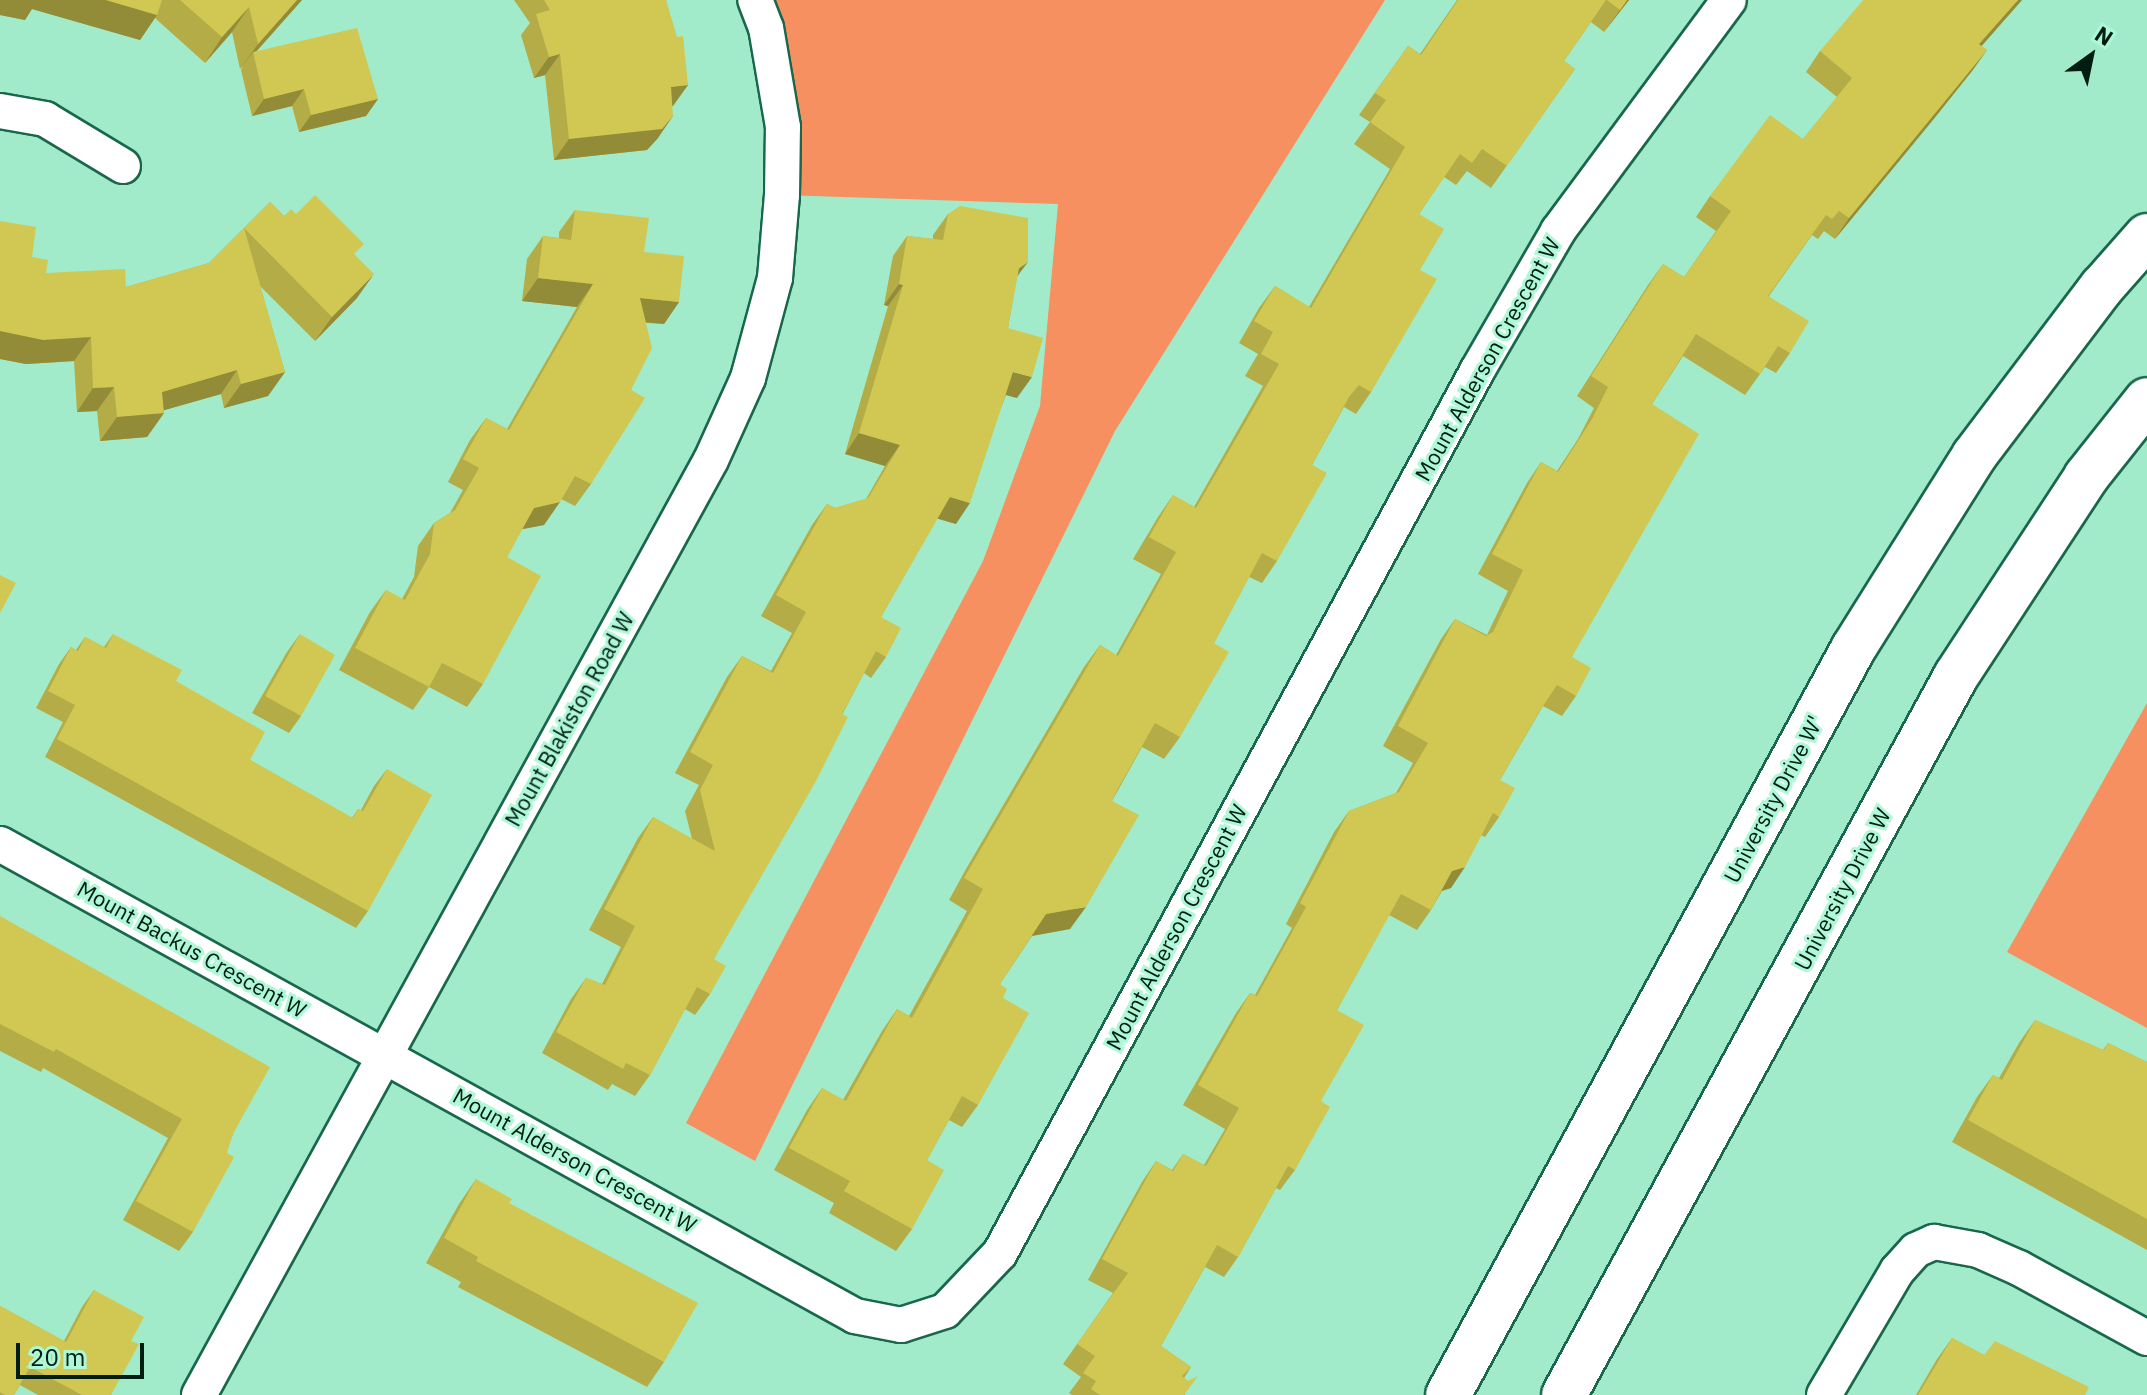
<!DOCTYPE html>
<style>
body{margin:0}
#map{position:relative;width:2147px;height:1395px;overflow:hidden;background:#a1ebcb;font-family:"IBM Plex Sans",sans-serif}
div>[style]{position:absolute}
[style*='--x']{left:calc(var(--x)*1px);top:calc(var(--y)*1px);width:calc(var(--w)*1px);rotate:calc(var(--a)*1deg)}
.green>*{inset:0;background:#f69060}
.roads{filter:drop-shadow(2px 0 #19674c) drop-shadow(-2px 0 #19674c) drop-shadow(0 2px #19674c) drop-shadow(0 -2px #19674c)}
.minor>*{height:34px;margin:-17px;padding:0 17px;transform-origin:17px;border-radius:17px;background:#fff}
.secondary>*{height:44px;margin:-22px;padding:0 22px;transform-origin:22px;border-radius:22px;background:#fff}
.wall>*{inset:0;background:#b3ac47}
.shaded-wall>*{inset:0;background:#928c39}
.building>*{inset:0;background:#d0c852}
span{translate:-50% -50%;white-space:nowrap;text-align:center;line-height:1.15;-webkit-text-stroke:6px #aef8d8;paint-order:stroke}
.street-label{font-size:22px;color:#001d12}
.north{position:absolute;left:2051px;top:16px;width:80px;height:80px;-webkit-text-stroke:6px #aef8d8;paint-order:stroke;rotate:33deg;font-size:22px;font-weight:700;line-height:32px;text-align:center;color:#001d12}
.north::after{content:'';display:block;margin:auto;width:28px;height:36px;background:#001d12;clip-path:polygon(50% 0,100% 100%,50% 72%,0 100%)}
.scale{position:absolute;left:16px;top:1343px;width:128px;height:36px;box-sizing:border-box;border:4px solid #001d12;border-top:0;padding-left:10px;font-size:24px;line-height:28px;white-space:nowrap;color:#001d12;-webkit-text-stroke:6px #aef8d8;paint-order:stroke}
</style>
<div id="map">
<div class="green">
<div style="clip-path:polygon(755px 0,1385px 0,1115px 431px,755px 1161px,686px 1123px,983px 561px,1040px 406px,1058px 204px,782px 195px)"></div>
<div style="clip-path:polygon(2147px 703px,2147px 1028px,2007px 952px)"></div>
</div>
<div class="roads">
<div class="minor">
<div style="--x:0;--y:111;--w:46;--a:10.1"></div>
<div style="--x:45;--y:119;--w:91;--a:31.1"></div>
<div style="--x:0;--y:844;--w:977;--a:28.9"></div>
<div style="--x:855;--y:1316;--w:47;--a:11.1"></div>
<div style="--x:901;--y:1325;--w:46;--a:-17.7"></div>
<div style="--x:945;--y:1311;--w:80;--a:-46.5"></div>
<div style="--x:1000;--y:1253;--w:1003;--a:-61.59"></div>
<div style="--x:1477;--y:371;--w:162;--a:-59.9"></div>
<div style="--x:1558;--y:231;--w:287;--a:-53.5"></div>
<div style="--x:199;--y:1395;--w:1066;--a:-61.3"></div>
<div style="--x:711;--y:460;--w:90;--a:-65.7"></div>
<div style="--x:748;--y:378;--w:104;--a:-74.9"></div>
<div style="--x:775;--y:278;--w:83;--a:-85.2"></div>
<div style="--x:782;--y:195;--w:68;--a:-89.2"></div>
<div style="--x:783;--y:127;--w:100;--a:-99.7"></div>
<div style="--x:766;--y:28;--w:30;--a:-111"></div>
<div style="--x:1824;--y:1395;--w:144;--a:-59.5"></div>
<div style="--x:1897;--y:1271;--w:28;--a:-48"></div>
<div style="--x:1916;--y:1250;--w:20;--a:-24"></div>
<div style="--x:1934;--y:1242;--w:45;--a:10.3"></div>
<div style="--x:1978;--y:1250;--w:45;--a:23.7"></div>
<div style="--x:2019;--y:1268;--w:146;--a:28.7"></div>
</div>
<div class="secondary">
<div style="--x:1448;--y:1395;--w:849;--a:-61.5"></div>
<div style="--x:1853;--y:649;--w:228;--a:-57.9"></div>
<div style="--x:1974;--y:456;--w:212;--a:-52.9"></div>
<div style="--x:2102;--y:287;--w:68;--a:-48.6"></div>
<div style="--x:1564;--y:1395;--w:819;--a:-61.4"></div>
<div style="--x:1956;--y:676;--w:238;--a:-56.8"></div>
<div style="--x:2086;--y:477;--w:98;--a:-51.6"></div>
</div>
</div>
<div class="wall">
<div style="clip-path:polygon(0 0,302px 0,256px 52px,378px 99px,366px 116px,299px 132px,292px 106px,252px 116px,241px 70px,243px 66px,240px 69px,232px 32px,205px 63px,155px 18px,140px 40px,32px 9px,25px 20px,0 15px)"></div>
<div style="clip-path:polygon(514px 0,666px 0,688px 85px,672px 106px,658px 138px,647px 150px,554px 160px,545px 75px,534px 78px,521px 35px,530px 23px)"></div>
<div style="clip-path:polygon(1457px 0,1629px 0,1604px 32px,1591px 22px,1564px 61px,1575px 69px,1491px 188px,1467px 171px,1456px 185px,1444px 177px,1419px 214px,1420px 270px,1371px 392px,1356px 414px,1344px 407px,1312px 465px,1277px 561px,1262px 583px,1249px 577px,1214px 643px,1180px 737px,1164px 759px,1142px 747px,1112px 801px,1070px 929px,1032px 936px,1000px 984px,1003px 998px,978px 1105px,962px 1127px,949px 1120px,927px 1160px,912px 1229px,896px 1251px,829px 1213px,834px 1203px,774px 1170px,807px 1110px,822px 1088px,843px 1100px,882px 1031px,897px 1009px,909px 1016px,967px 911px,949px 900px,966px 869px,1084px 667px,1100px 645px,1116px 655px,1161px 574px,1133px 559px,1158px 517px,1173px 495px,1194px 507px,1263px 386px,1245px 376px,1258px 354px,1239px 343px,1259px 308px,1275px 286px,1309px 307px,1390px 169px,1354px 144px,1370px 122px,1359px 115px,1408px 46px,1420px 54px)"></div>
<div style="clip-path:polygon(2022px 0,1981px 46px,1987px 50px,1972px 71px,1835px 239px,1824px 231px,1818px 239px,1812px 235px,1769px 296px,1790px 353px,1776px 373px,1765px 367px,1745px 395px,1683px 356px,1652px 404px,1572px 657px,1576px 696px,1562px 716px,1543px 706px,1500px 780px,1499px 817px,1485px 837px,1481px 835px,1451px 888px,1442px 891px,1431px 910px,1417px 930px,1389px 915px,1337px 1010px,1321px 1101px,1295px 1170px,1280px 1190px,1276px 1188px,1238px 1257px,1224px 1277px,1205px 1267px,1161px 1346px,1191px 1367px,1184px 1378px,1185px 1395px,1072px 1395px,1069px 1393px,1081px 1377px,1063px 1364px,1113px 1293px,1088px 1280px,1142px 1182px,1156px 1161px,1172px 1170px,1183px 1154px,1204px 1165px,1225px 1129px,1183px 1105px,1236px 1013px,1250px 993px,1255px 995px,1292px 928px,1286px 924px,1334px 832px,1349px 811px,1396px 793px,1413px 763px,1383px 746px,1441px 639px,1455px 619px,1487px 635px,1508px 591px,1478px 574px,1527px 483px,1541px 462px,1557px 471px,1578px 439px,1594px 408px,1577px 396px,1648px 285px,1663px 264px,1684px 277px,1716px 231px,1696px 217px,1710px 196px,1803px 139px,1837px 97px,1806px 72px,1820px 51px)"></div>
<div style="clip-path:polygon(270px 202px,284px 216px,296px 214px,356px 256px,357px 298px,315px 341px,260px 286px,285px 372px,268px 396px,224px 408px,221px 394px,164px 410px,164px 413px,147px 437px,100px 441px,97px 411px,77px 412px,74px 361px,26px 364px,0 359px,0 221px,46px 273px,126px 287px,209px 263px)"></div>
<div style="clip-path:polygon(575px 210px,644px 252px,679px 302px,664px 324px,646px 323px,631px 390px,591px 484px,575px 506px,561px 499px,544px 525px,522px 529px,507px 557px,483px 684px,467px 707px,429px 687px,413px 710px,339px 670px,370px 612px,386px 590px,402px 599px,414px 577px,418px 546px,434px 523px,450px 513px,463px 490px,448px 482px,470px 440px,486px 418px,507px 429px,577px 307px,522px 301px,527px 259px,543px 236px,559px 238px,559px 232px)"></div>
<div style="clip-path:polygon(948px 214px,1017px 276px,1008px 328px,1017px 398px,1006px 395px,956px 524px,937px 518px,881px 617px,886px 657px,871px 678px,864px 673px,714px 959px,710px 994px,695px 1015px,685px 1009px,650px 1075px,635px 1096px,612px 1084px,608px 1090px,542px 1053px,571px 999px,586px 978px,602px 984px,621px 947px,589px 930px,638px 838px,653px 817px,692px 839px,685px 811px,699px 785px,675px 773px,727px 677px,742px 656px,771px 671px,792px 633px,761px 616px,812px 525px,827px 504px,835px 508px,866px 499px,885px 466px,845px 454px,888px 306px,884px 305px,893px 256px,907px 236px,933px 239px,933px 235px)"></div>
<div style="clip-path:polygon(113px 634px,176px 681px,250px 760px,352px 818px,358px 809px,361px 810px,374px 786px,387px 769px,368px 911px,356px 928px,45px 757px,63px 722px,36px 708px,59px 664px,71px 647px,76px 650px,85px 637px,104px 647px)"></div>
<div style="clip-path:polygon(300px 634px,301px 716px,289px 733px,252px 713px,287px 652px)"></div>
<div style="clip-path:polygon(0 916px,233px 1134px,193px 1232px,179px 1251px,123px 1220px,168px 1138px,43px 1068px,41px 1072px,0 1051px)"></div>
<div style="clip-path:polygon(2035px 1020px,2103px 1050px,2108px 1043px,2147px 1062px,2147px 1250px,1952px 1142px,1977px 1097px,1993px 1075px,1999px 1078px,2019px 1043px)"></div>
<div style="clip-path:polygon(476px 1179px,509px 1203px,664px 1362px,647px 1387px,458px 1287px,461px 1282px,426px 1263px,459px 1204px)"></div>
<div style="clip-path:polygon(94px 1290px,131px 1341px,111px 1395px,38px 1395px,20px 1385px,14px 1395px,0 1395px,0 1306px,64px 1341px,82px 1307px)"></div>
<div style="clip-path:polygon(1952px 1338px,1984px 1355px,2085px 1395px,1916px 1395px,1937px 1359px)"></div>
</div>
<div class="shaded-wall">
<div style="clip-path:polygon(0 0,106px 0,157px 15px,140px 40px,32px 9px,25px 20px,0 15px)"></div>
<div style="clip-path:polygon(297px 0,302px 0,253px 55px,253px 52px,240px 69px,258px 44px)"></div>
<div style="clip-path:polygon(1627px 0,1629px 0,1604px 32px,1620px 10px)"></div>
<div style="clip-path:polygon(2018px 0,2022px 0,1965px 65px,1979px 44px)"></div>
<div style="clip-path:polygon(249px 7px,232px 32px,205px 63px,222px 37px)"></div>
<div style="clip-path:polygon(1987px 50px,1972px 71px,1933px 120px,1835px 239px,1849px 218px)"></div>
<div style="clip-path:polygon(560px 54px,545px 75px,534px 78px,549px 57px)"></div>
<div style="clip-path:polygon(688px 85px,673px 106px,656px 108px,671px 87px)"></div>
<div style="clip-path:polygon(304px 89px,292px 106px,252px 116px,264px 99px)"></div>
<div style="clip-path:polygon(378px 99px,366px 116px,299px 132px,311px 115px)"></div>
<div style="clip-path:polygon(673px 116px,658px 138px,647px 150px,554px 160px,569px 139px)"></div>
<div style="clip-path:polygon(1028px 262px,1013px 282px,1019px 268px)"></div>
<div style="clip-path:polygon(374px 274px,357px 298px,315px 341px,332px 317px)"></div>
<div style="clip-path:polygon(538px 278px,593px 284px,577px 307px,522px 301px)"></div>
<div style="clip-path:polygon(899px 284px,903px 285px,888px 306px,884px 305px)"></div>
<div style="clip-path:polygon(640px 298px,679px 302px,664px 324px,624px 320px)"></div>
<div style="clip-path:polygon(0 331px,91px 337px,74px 361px,26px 364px,0 359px)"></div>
<div style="clip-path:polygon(237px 370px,221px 394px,151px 414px,164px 413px,147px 437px,100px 441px,117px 417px,162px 392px)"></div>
<div style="clip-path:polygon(285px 372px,268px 396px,224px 408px,241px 384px)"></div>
<div style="clip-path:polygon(1013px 372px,1032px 377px,1017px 398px,999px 393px)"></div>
<div style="clip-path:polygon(114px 387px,97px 411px,77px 412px,93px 388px)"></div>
<div style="clip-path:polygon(859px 433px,900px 445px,885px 466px,845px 454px)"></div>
<div style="clip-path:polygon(950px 497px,970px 503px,956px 524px,935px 518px)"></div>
<div style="clip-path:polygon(560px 502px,544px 525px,518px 530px,534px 508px)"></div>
<div style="clip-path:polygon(1465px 867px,1451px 888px,1438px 892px,1452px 871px)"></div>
<div style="clip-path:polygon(1086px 907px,1070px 929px,1031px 936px,1046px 914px)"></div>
</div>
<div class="building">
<div style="clip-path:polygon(106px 0,162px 0,157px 15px)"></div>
<div style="clip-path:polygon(180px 0,297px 0,258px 44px,249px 7px,222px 37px)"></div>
<div style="clip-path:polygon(544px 0,666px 0,677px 37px,683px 36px,688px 85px,671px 87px,673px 116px,662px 129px,569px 139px,560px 54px,549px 57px,536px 14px,550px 10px)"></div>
<div style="clip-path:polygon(1458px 0,1606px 0,1564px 61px,1575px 69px,1507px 166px,1482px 149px,1472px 163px,1460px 154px,1419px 214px,1444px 229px,1420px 270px,1437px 279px,1371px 392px,1359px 385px,1349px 397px,1312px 465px,1327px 473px,1277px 561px,1262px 553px,1214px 643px,1229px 652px,1180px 737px,1155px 723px,1116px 792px,1112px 801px,1139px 815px,1086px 907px,1046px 914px,1000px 984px,1007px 989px,1003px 998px,1029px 1013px,978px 1105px,962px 1096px,927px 1160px,944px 1170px,912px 1229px,844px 1191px,850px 1181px,789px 1148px,822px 1088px,846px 1101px,897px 1009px,912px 1018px,983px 889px,964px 878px,982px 847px,1100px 645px,1118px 656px,1176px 552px,1149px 537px,1173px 495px,1196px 508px,1279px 364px,1261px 354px,1273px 332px,1254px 321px,1275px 286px,1311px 308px,1405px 147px,1370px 122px,1386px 100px,1375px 93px,1408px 46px,1421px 55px)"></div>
<div style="clip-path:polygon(1607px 0,1627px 0,1620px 10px)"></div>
<div style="clip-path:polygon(1863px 0,2018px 0,1979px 44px,1987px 50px,1849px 218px,1839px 211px,1832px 219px,1826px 215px,1768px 296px,1809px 321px,1790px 353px,1778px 346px,1760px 374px,1696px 334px,1652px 404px,1699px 434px,1572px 657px,1591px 668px,1576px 696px,1557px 685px,1539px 712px,1500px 780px,1515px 788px,1499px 817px,1493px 813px,1465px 867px,1452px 871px,1431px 910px,1401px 894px,1337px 1010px,1364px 1025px,1321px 1101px,1330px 1107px,1295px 1170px,1288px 1166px,1238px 1257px,1217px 1245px,1161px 1346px,1191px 1367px,1182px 1376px,1188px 1381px,1198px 1376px,1184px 1395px,1100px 1395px,1091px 1389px,1096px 1381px,1083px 1373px,1095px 1356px,1077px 1344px,1128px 1273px,1102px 1259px,1156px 1161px,1173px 1171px,1183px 1154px,1206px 1166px,1239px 1108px,1198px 1085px,1250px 993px,1257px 996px,1306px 907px,1300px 903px,1349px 811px,1399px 792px,1428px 743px,1398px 726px,1455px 619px,1486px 636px,1493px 632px,1523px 570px,1492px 554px,1541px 462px,1558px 472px,1592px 419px,1608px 387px,1591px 376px,1663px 264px,1684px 277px,1731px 211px,1710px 196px,1770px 115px,1803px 139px,1852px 78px,1820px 51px)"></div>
<div style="clip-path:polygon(357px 28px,378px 99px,311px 115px,304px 89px,264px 99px,253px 52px)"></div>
<div style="clip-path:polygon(315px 195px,364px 244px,354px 254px,374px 274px,332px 317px,244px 228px,285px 372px,241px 384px,237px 370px,162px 392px,164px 413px,117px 417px,114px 387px,93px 388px,91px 337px,43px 340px,0 331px,0 221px,36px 227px,32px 257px,48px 260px,46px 273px,125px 269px,126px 287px,209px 263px,270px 202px,284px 216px,291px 209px,296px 214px)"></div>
<div style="clip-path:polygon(960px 206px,1028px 218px,1028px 262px,1019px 268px,1008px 328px,1043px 338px,1032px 377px,1013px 372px,970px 503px,950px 497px,881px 617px,901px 628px,886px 657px,876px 651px,842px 714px,848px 717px,816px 781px,714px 959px,726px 966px,710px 994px,697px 987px,650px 1075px,626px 1063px,623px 1069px,556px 1032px,586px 978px,605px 985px,635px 926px,604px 909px,653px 817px,715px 851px,700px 790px,713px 765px,690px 752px,742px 656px,773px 673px,806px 612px,776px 595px,827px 504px,835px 508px,868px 498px,900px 445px,859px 433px,903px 285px,899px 284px,907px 236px,943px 240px,948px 214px)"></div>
<div style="clip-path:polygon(575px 210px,649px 218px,644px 252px,684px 256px,679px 302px,640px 298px,652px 348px,631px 390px,645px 398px,591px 484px,575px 476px,560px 502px,534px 508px,507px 557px,541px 576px,483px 684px,442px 663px,429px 687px,355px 648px,386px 590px,405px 600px,430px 554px,434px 523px,455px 510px,479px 468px,463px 459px,486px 418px,509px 430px,593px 284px,538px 278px,543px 236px,571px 240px)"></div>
<div style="clip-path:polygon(0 575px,16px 583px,0 613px)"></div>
<div style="clip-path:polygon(113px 634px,182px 670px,176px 681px,265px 732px,250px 760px,353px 818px,358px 809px,363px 811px,387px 769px,432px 795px,368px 911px,57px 739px,75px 705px,48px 691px,71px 647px,78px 651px,85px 637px,106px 648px)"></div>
<div style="clip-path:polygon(300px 634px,335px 655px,301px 716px,265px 696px)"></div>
<div style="clip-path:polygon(0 916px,270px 1067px,233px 1134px,227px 1153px,234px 1157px,193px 1232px,136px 1201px,182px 1119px,56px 1049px,54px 1052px,0 1024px)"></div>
<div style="clip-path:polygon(2035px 1020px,2104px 1050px,2108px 1043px,2147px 1062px,2147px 1219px,1968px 1120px,1993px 1075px,2002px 1080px)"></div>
<div style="clip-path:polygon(476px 1179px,512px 1199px,509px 1203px,698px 1303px,664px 1362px,476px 1261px,478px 1257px,444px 1238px)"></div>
<div style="clip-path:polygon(94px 1290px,144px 1317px,131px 1341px,139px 1344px,111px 1395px,82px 1395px,30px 1367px,14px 1395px,5px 1395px,0 1392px,0 1306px,66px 1342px)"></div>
<div style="clip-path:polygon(1952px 1338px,1984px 1355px,1995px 1341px,2089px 1387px,2085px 1395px,1918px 1395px)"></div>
</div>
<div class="street-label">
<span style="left:1487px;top:359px;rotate:-61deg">Mount Alderson Crescent W</span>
<span style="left:569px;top:719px;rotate:-61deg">Mount Blakiston Road W</span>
<span style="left:1773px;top:799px;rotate:-62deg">University Drive W'</span>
<span style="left:1842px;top:889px;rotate:-62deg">University Drive W</span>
<span style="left:1176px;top:927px;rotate:-62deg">Mount Alderson Crescent W</span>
<span style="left:192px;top:949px;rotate:29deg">Mount Backus Crescent W</span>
<span style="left:575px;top:1160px;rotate:29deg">Mount Alderson Crescent W</span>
</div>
<div class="north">N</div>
<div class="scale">20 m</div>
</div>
